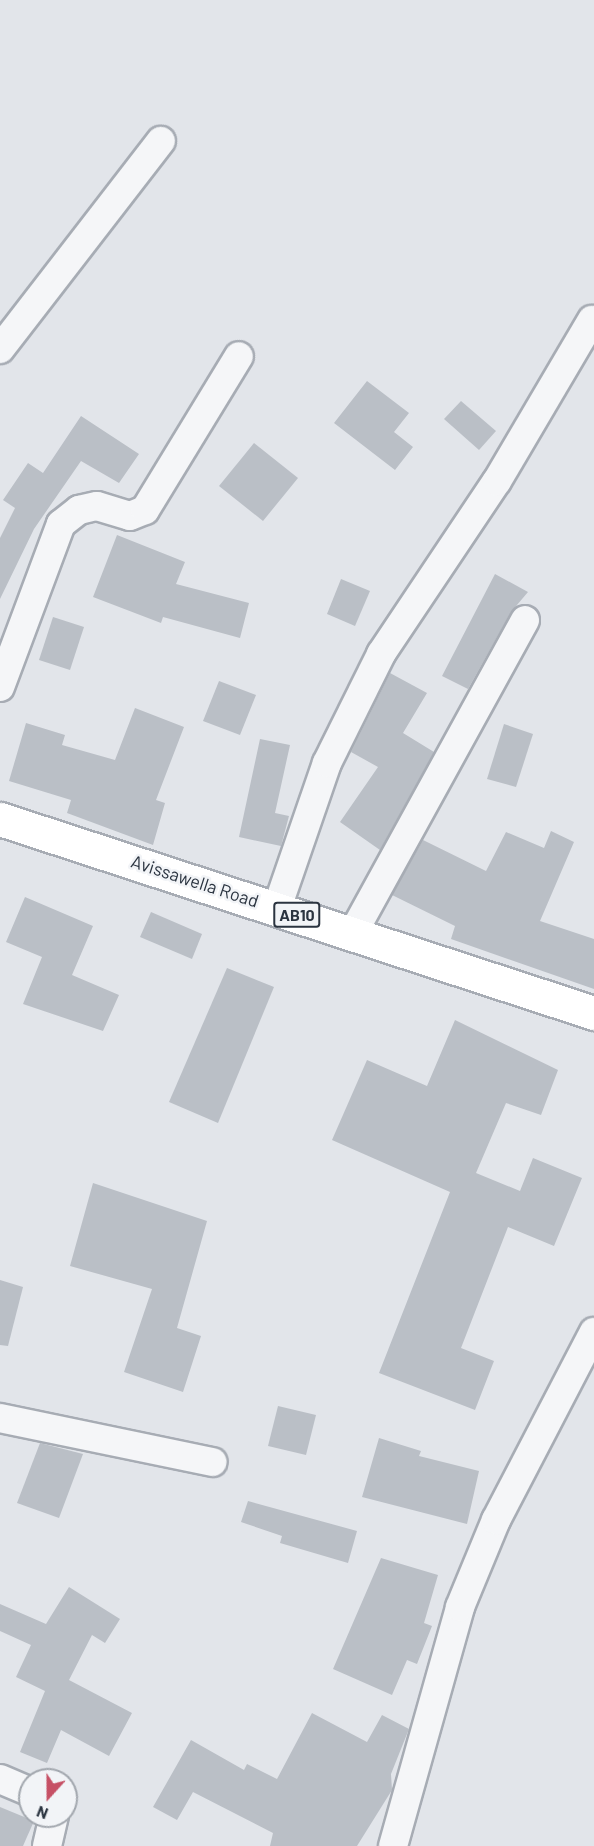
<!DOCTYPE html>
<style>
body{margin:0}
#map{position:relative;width:594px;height:1846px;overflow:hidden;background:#e2e5ea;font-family:Barlow,sans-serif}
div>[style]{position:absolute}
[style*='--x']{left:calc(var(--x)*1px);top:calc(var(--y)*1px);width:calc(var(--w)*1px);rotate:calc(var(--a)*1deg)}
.building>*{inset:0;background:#babfc6}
.roads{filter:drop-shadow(2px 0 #a7acb4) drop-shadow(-2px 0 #a7acb4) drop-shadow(0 2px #a7acb4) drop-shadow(0 -2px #a7acb4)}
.minor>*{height:28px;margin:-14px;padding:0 14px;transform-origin:14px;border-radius:14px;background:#f5f6f8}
.primary>*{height:33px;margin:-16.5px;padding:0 16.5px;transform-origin:16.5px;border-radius:16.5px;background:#fff}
span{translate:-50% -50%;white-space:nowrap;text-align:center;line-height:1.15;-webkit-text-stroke:5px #f2f4f7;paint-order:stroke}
.shield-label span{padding:2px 4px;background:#f2f4f7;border:2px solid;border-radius:4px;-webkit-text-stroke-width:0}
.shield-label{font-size:16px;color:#2b3440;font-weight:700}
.street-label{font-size:18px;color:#2b3440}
.north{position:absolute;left:18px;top:1768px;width:60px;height:60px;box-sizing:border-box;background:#f2f4f7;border:2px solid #a2a7ae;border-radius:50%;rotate:201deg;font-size:16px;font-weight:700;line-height:24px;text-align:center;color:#2b3440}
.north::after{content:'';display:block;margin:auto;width:21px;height:27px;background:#c65065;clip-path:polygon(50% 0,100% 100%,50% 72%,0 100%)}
</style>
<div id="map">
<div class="building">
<div style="clip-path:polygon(367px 381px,409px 413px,394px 432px,413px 447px,395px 470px,334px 423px)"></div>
<div style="clip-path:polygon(461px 401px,496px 431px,479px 450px,444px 419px)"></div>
<div style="clip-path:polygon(81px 416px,139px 454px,119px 483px,81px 461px,34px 529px,0 599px,0 538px,15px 508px,3px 500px,28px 463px,43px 473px)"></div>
<div style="clip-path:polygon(254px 443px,298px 478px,263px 521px,219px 486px)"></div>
<div style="clip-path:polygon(117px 535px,185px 562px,176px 584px,249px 603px,240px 638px,163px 617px,161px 623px,93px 597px)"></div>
<div style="clip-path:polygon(495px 574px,528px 592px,511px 612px,468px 689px,442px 676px)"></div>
<div style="clip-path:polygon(341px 579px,370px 591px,355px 626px,327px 614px)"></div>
<div style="clip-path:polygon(53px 617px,84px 627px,70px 670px,39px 660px)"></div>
<div style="clip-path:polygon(390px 673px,427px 693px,403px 733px,434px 752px,380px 850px,340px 822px,378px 767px,351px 752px)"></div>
<div style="clip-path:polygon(219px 681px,256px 695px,240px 735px,203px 721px)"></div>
<div style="clip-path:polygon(135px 708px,184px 727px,156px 800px,165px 803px,153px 845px,67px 813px,71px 800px,9px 781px,26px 723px,65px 735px,62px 745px,115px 760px)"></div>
<div style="clip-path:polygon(504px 724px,533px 734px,516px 787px,487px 779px)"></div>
<div style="clip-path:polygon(260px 739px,290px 745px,275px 813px,289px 816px,281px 846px,239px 837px)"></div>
<div style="clip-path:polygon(551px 831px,574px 842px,540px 921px,594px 939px,594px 989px,451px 939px,455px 926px,392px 895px,423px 840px,486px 871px,506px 832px,544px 848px)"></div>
<div style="clip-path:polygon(25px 897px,93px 926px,72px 975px,119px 995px,103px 1031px,23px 1004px,42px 957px,6px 942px)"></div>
<div style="clip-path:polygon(151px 912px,202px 934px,192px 959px,140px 937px)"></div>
<div style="clip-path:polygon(227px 968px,274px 987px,218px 1123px,169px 1102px)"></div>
<div style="clip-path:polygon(455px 1020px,558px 1070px,541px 1115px,506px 1103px,476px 1173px,520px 1191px,533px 1158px,582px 1178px,554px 1246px,508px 1227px,461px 1348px,494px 1361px,475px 1410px,379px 1373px,450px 1192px,332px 1140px,367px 1060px,427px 1086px)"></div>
<div style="clip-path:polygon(93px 1183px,207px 1221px,177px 1328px,201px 1336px,183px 1392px,124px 1372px,152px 1289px,70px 1266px)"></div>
<div style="clip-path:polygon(0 1280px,23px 1287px,8px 1346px,0 1345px)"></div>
<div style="clip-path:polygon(278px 1406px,316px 1415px,306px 1455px,268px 1446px)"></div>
<div style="clip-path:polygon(379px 1438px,421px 1451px,419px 1456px,479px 1471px,467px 1524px,362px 1497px)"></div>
<div style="clip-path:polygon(40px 1443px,83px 1454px,59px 1518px,17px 1503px)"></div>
<div style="clip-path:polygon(248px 1501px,357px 1531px,348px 1563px,280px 1543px,282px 1536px,241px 1522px)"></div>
<div style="clip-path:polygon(381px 1558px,438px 1575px,424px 1623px,432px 1626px,417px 1664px,407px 1660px,392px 1695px,333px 1669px)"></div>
<div style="clip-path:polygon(69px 1587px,120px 1619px,105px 1643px,92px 1635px,69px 1680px,132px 1713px,109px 1756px,61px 1730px,47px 1763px,20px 1752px,45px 1691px,16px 1677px,31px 1645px,0 1631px,0 1604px,46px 1624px)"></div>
<div style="clip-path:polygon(312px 1713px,367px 1742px,382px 1715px,409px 1729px,391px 1774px,392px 1790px,357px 1846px,270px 1846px,273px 1833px,193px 1792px,177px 1820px,153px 1807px,191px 1740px,244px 1770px,247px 1764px,277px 1779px)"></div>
<div style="clip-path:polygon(0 1807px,34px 1821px,23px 1846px,0 1846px)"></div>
</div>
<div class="roads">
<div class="minor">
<div style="--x:0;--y:349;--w:263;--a:-52.3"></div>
<div style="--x:0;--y:687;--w:174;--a:-69.5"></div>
<div style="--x:61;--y:524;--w:23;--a:-38"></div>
<div style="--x:79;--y:510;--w:18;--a:-13"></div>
<div style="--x:97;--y:506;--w:34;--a:17"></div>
<div style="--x:130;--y:516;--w:16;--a:-22"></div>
<div style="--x:145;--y:510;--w:180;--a:-58.6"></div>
<div style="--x:277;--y:908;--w:153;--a:-71"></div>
<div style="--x:327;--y:763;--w:122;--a:-63.6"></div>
<div style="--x:381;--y:654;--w:208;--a:-56.2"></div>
<div style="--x:497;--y:481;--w:187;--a:-59.5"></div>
<div style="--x:353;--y:933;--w:357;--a:-61.2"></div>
<div style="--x:0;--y:1418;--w:217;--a:11.7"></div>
<div style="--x:0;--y:1779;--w:33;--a:23"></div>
<div style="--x:47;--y:1846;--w:31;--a:-77"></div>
<div style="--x:393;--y:1846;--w:248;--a:-74.3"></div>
<div style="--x:460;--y:1607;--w:94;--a:-67.5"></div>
<div style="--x:496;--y:1520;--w:212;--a:-62.5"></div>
</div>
<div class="primary">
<div style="--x:0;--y:819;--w:625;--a:18.09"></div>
</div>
</div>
<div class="shield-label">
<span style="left:297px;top:915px">AB10</span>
</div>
<div class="street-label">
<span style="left:195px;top:881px;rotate:18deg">Avissawella Road</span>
</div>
<div class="north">N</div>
</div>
